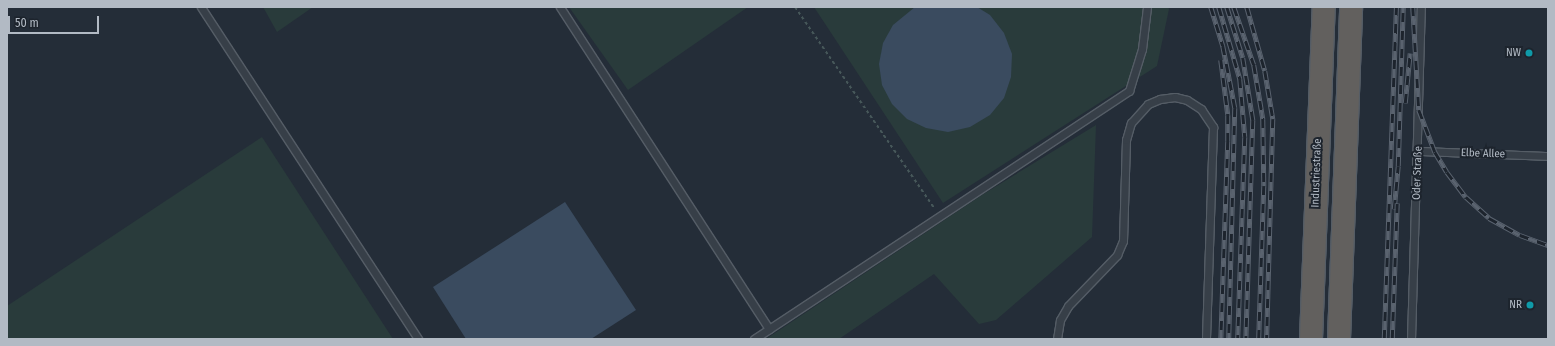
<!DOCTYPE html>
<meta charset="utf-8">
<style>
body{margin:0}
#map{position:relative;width:1555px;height:346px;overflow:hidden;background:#242d38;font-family:"Fira Sans Condensed",sans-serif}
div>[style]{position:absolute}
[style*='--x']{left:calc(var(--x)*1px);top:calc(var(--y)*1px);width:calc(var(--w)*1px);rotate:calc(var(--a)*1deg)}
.green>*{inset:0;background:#293b3b}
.water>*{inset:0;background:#3a4b5f}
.path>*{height:2px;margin-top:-1px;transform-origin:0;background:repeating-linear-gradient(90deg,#47585a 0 3px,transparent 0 6px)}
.roads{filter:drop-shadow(1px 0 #555d66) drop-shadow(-1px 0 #555d66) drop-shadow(0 1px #555d66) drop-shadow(0 -1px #555d66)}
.service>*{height:7px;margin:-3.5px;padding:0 3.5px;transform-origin:3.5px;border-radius:3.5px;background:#373f48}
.trunk>*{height:22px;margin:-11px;padding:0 11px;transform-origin:11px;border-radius:11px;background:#62605e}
.rail>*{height:4.5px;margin-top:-2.25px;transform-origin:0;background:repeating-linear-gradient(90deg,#1d242d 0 9px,#5a636f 0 18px);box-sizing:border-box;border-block:1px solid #5a636f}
.dots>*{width:11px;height:11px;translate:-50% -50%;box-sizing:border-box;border:2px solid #1d242d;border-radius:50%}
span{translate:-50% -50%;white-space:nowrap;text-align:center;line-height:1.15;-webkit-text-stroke:4px #1d242d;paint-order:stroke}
.poi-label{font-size:11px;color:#b2bac4}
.right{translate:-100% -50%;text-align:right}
.street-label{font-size:11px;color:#b2bac4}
.frame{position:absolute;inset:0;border:8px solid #b2bac4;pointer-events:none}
.scale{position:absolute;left:8px;top:16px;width:91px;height:18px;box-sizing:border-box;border:2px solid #b2bac4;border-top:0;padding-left:5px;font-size:12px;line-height:14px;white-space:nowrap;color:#b2bac4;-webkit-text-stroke:3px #1d242d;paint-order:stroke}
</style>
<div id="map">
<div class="green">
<div style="clip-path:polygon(263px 7px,313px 7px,277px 32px)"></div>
<div style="clip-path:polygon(569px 7px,748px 7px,628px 90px)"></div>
<div style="clip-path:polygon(814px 7px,1168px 7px,1169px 9px,1157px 66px,943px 203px)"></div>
<div style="clip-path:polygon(1096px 125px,1092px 237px,996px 320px,979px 324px,934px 274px,839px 339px,766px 339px,982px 195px)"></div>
<div style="clip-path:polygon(262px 137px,393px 339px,7px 339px,7px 306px)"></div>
</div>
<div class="water">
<div style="clip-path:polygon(915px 7px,977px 7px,990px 15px,1004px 33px,1012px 54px,1011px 77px,1004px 98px,990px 115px,970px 127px,948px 132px,926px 128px,907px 119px,892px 104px,882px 85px,879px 64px,883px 43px,893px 25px)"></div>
<div style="clip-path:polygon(565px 202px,636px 310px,591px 339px,466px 339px,433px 287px)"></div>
</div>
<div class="path">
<div style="--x:795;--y:7;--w:244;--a:55.3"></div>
</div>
<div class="roads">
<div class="service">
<div style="--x:201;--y:7;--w:397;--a:56.8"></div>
<div style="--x:560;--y:7;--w:384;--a:57"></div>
<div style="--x:1418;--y:151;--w:130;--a:2.2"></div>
<div style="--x:754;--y:339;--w:450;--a:-33.5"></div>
<div style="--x:1129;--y:91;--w:44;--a:-72.8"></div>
<div style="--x:1142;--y:49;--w:42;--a:-83.2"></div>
<div style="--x:1057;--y:339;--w:19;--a:-81"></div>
<div style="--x:1060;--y:320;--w:16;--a:-60"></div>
<div style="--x:1068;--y:306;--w:71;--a:-46.1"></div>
<div style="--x:1117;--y:255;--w:15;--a:-67"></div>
<div style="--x:1123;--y:241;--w:101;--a:-88.3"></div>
<div style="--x:1126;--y:140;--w:18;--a:-74"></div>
<div style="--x:1131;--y:123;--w:25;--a:-48"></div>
<div style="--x:1148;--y:104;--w:13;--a:-23"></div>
<div style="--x:1160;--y:99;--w:15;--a:-8"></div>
<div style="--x:1175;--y:97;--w:12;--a:14"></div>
<div style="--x:1187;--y:100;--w:17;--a:33"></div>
<div style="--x:1201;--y:109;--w:22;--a:56"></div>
<div style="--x:1213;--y:127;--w:212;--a:91.9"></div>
<div style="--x:1411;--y:339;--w:332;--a:-88.3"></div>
</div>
<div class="trunk">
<div style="--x:1311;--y:339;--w:332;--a:-87.8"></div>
<div style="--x:1339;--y:339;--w:332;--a:-87.9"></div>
</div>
</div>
<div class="rail">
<div style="--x:1211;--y:7;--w:41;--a:72.9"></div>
<div style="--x:1223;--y:46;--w:63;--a:79"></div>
<div style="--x:1235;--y:108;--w:231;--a:91.5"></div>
<div style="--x:1219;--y:7;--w:75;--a:73.7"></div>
<div style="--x:1240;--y:79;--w:58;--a:85.1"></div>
<div style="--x:1245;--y:137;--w:202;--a:92"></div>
<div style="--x:1227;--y:7;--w:53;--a:72.6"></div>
<div style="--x:1243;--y:58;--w:63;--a:80.8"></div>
<div style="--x:1253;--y:120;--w:219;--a:91.8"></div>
<div style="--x:1234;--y:7;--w:61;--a:71"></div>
<div style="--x:1254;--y:65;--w:55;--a:80.5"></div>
<div style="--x:1263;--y:119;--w:67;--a:89.1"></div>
<div style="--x:1264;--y:186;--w:153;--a:91.9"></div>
<div style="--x:1247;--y:7;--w:66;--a:74.3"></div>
<div style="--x:1265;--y:71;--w:49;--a:80.5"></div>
<div style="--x:1273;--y:119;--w:220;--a:91.6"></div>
<div style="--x:1413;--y:7;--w:103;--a:86.7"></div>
<div style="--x:1419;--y:110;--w:45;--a:69.1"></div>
<div style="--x:1435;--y:152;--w:23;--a:59"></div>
<div style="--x:1447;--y:172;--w:31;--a:53"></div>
<div style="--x:1466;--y:197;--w:31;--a:42"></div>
<div style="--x:1489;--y:218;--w:35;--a:29"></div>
<div style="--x:1520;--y:235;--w:30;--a:20"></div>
<div style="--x:1221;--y:60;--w:55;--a:82.7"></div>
<div style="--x:1228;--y:115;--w:26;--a:90"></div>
<div style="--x:1228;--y:141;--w:198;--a:92"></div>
<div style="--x:1405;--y:103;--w:50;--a:-84.3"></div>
<div style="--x:1394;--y:209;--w:43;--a:-84.7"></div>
<div style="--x:1398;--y:166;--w:159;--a:-88.2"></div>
<div style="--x:1384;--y:339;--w:332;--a:-87.9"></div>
<div style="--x:1392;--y:339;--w:136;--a:-87.9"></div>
</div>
<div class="dots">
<div style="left:1529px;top:53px;background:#0f9aa8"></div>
<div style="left:1530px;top:305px;background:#0f9aa8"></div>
</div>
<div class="poi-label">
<span class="right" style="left:1521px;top:53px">NW</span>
<span class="right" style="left:1522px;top:305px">NR</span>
</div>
<div class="street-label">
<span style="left:1483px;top:154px;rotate:2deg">Elbe Allee</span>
<span style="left:1317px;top:173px;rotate:-88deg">Industriestraße</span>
<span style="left:1418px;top:173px;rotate:-88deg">Oder Straße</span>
</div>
<div class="frame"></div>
<div class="scale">50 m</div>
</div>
